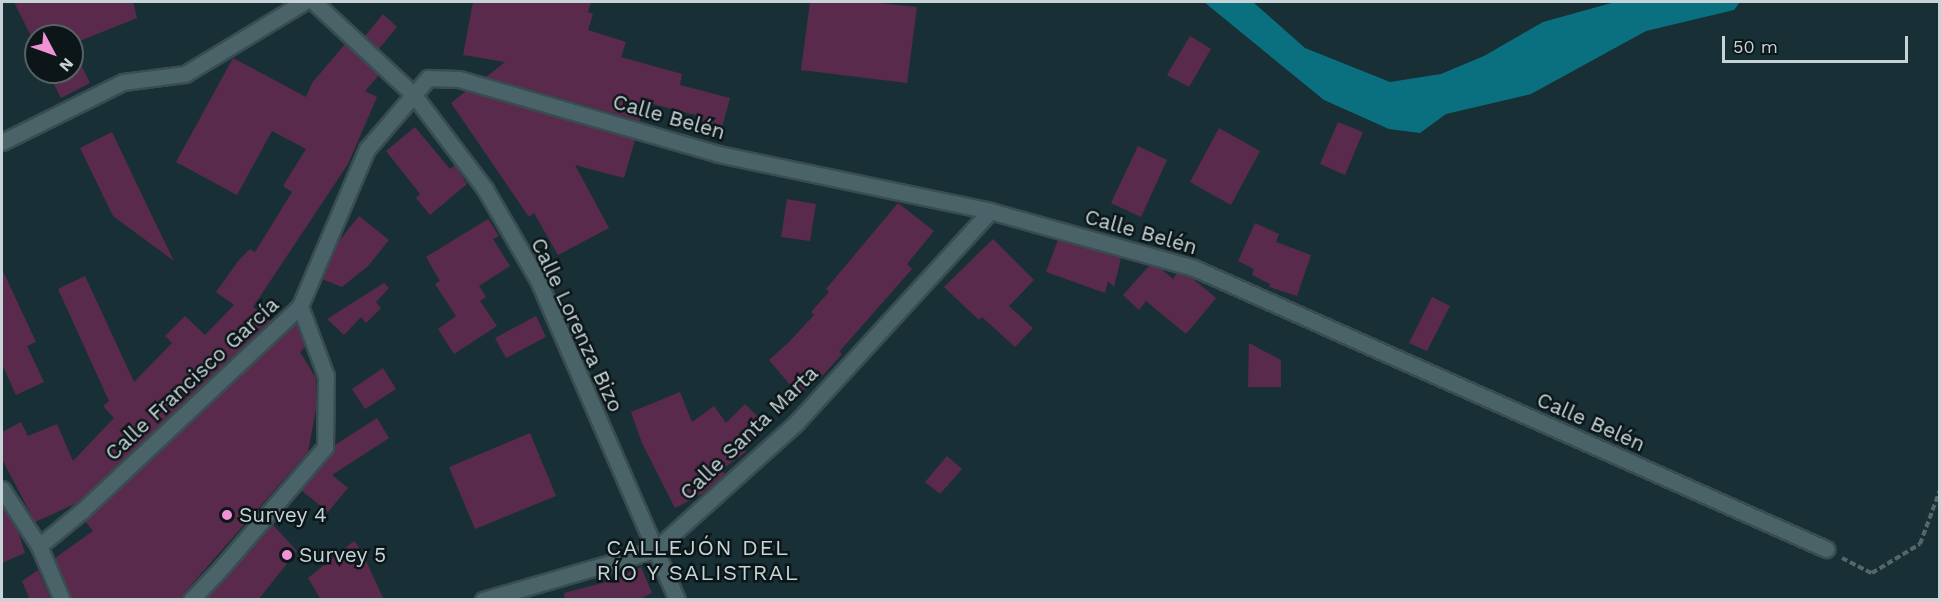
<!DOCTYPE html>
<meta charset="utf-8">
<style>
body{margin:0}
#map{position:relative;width:1941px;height:601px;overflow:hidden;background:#183035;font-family:"Work Sans",sans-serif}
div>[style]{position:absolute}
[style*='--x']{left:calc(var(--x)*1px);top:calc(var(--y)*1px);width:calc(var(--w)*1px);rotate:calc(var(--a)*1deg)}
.water>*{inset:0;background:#0a7080}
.building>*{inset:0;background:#5a2a4d}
.path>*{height:4px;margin-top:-2px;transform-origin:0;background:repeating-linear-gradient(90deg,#53676b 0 6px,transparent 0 9px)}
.roads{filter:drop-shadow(2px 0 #394d50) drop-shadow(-2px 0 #394d50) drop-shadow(0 2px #394d50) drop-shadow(0 -2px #394d50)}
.minor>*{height:15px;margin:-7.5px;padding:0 7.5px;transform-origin:7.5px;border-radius:7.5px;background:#496368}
.dots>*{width:16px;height:16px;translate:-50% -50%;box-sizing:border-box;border:3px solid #0c1618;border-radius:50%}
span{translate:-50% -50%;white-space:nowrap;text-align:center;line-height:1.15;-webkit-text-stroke:5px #0c1618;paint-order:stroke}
.street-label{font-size:21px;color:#c6d4d7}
.poi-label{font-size:21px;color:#c6d4d7}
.left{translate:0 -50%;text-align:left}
.neighbourhood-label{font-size:22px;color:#c6d4d7;letter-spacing:1.5px}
.frame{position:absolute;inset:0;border:3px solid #c6d4d7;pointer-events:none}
.north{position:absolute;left:24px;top:24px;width:60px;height:60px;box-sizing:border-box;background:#0c1618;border:2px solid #566264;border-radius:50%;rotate:131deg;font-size:16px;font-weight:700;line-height:24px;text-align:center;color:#c6d4d7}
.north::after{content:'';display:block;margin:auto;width:21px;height:27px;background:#f291d6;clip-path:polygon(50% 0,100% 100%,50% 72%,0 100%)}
.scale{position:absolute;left:1722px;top:36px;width:186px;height:27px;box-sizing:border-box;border:3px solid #c6d4d7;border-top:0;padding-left:8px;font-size:18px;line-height:21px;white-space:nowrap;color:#c6d4d7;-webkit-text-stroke:4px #0c1618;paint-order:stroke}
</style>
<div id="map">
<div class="water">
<div style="clip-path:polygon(1204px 2px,1253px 2px,1305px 48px,1390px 82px,1441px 74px,1484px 56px,1543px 22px,1615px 2px,1740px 2px,1734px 10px,1646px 31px,1531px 94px,1446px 114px,1420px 133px,1389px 129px,1324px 100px)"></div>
</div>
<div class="building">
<div style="clip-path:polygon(14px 2px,133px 2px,137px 18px,72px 44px,72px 36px,36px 36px,36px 46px)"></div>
<div style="clip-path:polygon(473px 2px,591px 2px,588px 12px,593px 14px,588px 30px,626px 42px,621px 57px,682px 74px,680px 85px,730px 98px,722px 127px,702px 122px,703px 117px,645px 102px,640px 121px,486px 77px,505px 62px,463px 55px)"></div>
<div style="clip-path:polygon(810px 2px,869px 2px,917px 7px,907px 83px,801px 70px)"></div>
<div style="clip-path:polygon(383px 14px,397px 27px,379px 49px,365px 36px)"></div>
<div style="clip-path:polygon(1190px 36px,1211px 49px,1189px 87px,1167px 75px)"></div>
<div style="clip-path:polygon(345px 44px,379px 75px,365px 91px,377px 97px,348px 164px,253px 307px,271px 320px,77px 503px,35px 522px,2px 459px,2px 432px,21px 422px,28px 436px,57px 424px,73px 461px,114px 418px,103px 406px,109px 401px,58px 289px,85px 276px,134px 382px,172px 343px,165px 336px,185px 316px,205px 335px,234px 305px,216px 292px,239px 260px,250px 249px,255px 252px,268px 231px,292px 192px,283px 186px,306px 149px,272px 131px,237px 195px,176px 162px,233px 58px,306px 97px,312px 83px)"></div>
<div style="clip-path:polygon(72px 47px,90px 83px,61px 98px,48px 72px,72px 72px)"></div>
<div style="clip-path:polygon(466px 91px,635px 140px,624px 178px,575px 165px,609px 228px,558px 255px,534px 213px,529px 217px,451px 103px)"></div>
<div style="clip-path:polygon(1338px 122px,1363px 132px,1345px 175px,1320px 164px)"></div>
<div style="clip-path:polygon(415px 127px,450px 169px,455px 165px,467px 184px,430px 215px,416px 198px,420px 194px,386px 151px)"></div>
<div style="clip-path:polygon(1219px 128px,1260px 151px,1231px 205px,1190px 182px)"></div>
<div style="clip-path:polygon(112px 132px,152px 216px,174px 261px,113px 216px,80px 148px)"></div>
<div style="clip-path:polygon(1138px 146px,1167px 160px,1141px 217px,1111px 203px)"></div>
<div style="clip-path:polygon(787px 199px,816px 204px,810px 241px,781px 237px)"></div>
<div style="clip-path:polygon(898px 203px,934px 231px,907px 264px,912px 269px,839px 352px,842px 354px,824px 374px,798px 394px,769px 360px,789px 342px,814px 315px,811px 312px,829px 292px,826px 289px)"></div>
<div style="clip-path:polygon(359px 216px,389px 240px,368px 266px,342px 287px,322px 279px,339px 241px)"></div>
<div style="clip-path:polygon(488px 219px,499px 236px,493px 239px,510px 266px,479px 286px,486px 297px,480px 301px,497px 326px,454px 354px,438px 329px,456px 316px,435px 284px,440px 281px,426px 257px)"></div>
<div style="clip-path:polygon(1255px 223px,1279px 234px,1276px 242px,1311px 255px,1297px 296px,1269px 287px,1270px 284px,1252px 275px,1254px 269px,1238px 261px)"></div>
<div style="clip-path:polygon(993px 239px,1034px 280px,1009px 306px,1033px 328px,1015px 347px,982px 317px,979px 320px,944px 287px)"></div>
<div style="clip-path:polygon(1058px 240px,1121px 258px,1114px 287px,1108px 281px,1105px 293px,1046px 272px)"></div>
<div style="clip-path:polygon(1149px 266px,1161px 269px,1173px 279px,1177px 273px,1192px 278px,1216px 298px,1186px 334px,1146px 301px,1139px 310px,1123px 295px)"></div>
<div style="clip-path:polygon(2px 269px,36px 342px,27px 346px,44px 382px,16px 395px,2px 364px)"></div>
<div style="clip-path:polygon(384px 283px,389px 288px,376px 302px,381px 308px,366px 323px,361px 317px,344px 335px,327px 319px)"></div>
<div style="clip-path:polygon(1432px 297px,1450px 306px,1427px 351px,1409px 343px)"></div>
<div style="clip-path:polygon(536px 316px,546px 337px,506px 358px,495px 338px)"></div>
<div style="clip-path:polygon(296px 323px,305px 347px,300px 352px,316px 378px,316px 409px,308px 452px,184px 593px,181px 600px,72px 600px,55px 558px,93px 531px,85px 521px)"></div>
<div style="clip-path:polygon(1249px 343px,1281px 360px,1281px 387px,1248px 387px)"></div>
<div style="clip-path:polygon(383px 368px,396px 389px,365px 409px,352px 389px)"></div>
<div style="clip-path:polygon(680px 392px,692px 422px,714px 406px,726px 423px,745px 404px,767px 426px,744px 449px,746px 452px,721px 470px,725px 474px,702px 494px,675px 508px,642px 443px,631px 412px)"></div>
<div style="clip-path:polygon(377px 418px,389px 438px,332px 475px,348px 488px,328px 512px,301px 490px,332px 453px,335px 445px)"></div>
<div style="clip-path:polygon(530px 433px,556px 496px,475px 529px,449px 467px)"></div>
<div style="clip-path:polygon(947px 456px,962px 469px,940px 494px,925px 482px)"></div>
<div style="clip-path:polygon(2px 506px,18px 531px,25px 553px,2px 563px)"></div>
<div style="clip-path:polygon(272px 524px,297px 551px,258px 600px,205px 600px)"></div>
<div style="clip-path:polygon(354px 541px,361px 550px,384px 600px,321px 600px,308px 578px)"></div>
<div style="clip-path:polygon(641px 567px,652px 593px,638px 600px,565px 600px,564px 593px,610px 581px)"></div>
<div style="clip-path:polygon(38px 570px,51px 600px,30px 600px,22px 581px)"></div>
</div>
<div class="path">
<div style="--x:1842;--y:558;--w:34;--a:27"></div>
<div style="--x:1872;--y:573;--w:56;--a:-31.1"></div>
<div style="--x:1920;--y:544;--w:58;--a:-69.7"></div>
</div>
<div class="roads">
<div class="minor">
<div style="--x:314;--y:2;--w:135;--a:42.9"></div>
<div style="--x:413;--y:94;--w:119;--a:52.8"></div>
<div style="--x:485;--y:189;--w:105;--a:59.8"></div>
<div style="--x:538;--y:280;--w:349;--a:66.5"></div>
<div style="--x:2;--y:142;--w:135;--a:-26.4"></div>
<div style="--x:123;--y:82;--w:63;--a:-7.4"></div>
<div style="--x:185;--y:74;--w:139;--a:-31.2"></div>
<div style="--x:2;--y:489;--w:68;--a:57"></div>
<div style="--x:39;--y:546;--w:59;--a:66.9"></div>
<div style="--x:39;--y:546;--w:57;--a:-39.3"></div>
<div style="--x:83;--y:510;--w:298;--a:-43.2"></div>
<div style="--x:300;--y:306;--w:171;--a:-66.9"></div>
<div style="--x:367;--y:149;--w:94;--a:-49.3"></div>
<div style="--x:428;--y:78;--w:31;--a:2"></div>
<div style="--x:459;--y:79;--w:270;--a:16.1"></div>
<div style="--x:718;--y:154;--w:278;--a:11.8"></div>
<div style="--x:990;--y:211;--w:212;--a:15.6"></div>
<div style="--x:1194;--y:268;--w:692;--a:23.97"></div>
<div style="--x:191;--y:600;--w:47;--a:-46.7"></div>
<div style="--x:223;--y:566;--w:157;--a:-49.4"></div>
<div style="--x:325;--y:447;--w:71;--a:-89.2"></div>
<div style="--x:326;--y:376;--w:75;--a:-110.4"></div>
<div style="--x:483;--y:600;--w:179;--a:-16.2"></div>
<div style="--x:655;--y:550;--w:190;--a:-42"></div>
<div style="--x:796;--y:423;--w:287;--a:-47.5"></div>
</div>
</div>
<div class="dots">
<div style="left:227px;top:515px;background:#f291d6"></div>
<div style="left:287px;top:555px;background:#f291d6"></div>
</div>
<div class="street-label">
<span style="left:669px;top:117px;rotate:16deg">Calle Belén</span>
<span style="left:1141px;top:232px;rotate:16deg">Calle Belén</span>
<span style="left:577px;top:325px;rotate:65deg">Calle Lorenza Bizo</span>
<span style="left:192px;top:379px;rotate:-43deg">Calle Francisco García</span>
<span style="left:1591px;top:422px;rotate:24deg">Calle Belén</span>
<span style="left:749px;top:433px;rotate:-44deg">Calle Santa Marta</span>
</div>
<div class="poi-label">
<span class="left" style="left:239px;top:515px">Survey 4</span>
<span class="left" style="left:299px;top:555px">Survey 5</span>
</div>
<div class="neighbourhood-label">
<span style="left:698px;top:560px">CALLEJÓN DEL<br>RÍO Y SALISTRAL</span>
</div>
<div class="frame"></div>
<div class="north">N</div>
<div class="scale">50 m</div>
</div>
